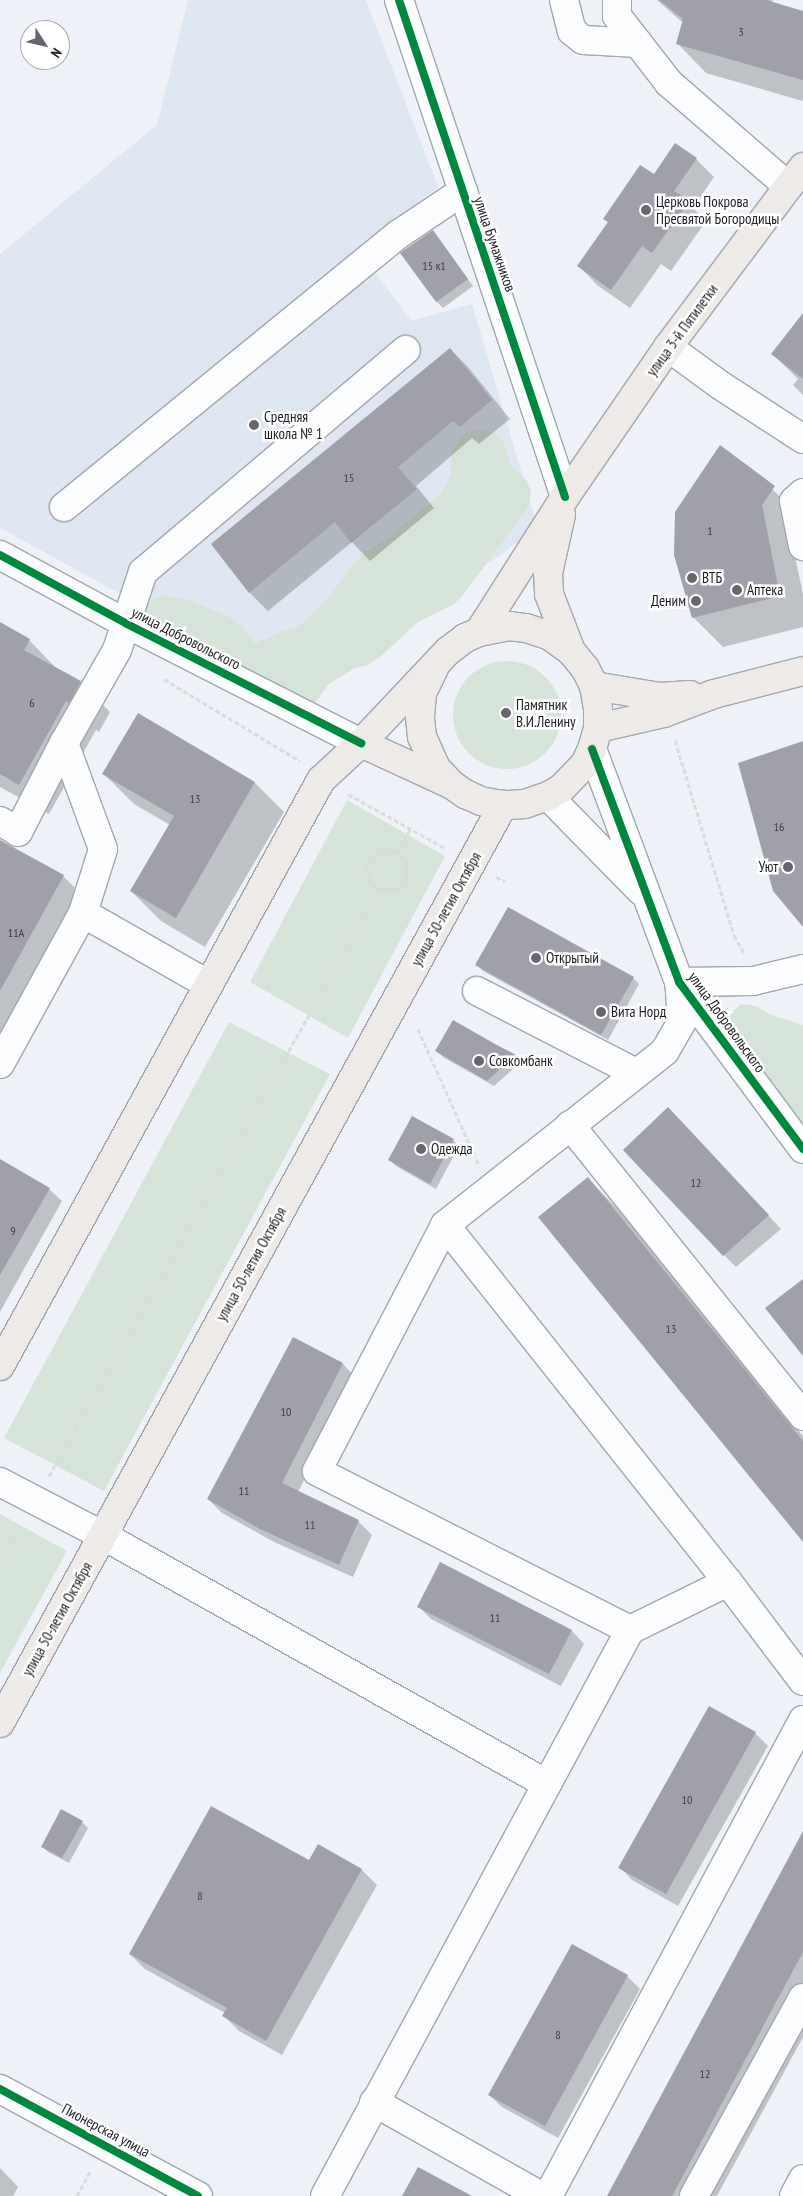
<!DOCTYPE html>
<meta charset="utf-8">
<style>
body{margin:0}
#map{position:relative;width:803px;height:2196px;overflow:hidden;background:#eef2f8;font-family:"PT Sans Narrow",sans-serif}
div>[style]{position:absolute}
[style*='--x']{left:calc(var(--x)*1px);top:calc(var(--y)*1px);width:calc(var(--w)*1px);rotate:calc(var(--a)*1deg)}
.built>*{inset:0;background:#dee6f1}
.green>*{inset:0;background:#d6e3d8}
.round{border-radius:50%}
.shadow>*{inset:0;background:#0003}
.building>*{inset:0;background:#9fa0a9}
.path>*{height:3px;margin-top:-1.5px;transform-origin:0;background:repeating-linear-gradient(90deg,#dadbdd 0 5px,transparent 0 7.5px)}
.path>.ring{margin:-1.5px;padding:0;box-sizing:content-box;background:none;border:3px solid #dadbdd;border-radius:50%}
.roads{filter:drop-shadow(1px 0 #a3a6aa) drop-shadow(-1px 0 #a3a6aa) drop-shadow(0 1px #a3a6aa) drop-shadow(0 -1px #a3a6aa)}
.minor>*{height:28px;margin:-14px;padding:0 14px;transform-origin:14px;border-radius:14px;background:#fcfdfe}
.major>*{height:28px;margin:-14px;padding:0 14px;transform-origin:14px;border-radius:14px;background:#eeeae7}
.cycleway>*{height:8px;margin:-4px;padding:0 4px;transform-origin:4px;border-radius:4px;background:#00873e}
.dots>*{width:14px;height:14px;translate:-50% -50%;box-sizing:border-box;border:2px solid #fff;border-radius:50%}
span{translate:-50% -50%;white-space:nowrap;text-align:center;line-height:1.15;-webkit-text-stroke:5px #fff;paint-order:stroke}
.number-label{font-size:12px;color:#3d3e44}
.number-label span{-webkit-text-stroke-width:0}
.poi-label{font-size:15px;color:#1c1e22}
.left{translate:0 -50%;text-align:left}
.right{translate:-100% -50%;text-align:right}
.street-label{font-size:15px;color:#1c1e22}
.north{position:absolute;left:20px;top:20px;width:50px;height:50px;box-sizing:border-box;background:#fff;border:1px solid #a4a5a7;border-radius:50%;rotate:125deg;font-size:14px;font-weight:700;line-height:20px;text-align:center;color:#1c1e22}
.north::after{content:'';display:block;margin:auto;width:18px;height:22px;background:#66686d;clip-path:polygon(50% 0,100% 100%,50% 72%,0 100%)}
</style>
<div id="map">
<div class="built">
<div style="clip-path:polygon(188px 0,366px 0,438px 187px,392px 222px,370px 266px,411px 321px,472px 304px,538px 528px,305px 695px,0 528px,0 254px,157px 125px)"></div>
</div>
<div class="green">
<div style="clip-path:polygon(475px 430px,485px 430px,497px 434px,504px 443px,510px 465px,526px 480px,531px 490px,530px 502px,524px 513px,463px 595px,454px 604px,418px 622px,379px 658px,368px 665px,355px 668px,329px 684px,314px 704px,143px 619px,144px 608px,151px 600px,162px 595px,191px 601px,233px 619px,242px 626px,255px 644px,283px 631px,298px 627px,330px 596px,349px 569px,365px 552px,384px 541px,441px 494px,451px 474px,451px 451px,465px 434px)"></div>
<div class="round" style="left:453px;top:661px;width:108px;height:108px"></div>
<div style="clip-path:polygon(347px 800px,445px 856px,348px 1038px,250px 982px)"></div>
<div style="clip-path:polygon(741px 1004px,756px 1006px,769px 1014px,803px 1025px,803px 1135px,731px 1030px,730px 1014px)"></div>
<div style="clip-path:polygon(229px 1022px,330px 1074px,104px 1491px,4px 1438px)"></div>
<div style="clip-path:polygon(0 1514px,67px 1551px,0 1673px)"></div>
</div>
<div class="shadow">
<div style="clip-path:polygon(657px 0,773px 0,771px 3px,803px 12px,803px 101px,706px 73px,677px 43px,683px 23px)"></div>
<div style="clip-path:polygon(696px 159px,714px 177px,693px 208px,706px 221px,671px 271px,661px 264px,630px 308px,597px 285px,579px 266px,609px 223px,605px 219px,654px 176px)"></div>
<div style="clip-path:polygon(433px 232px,473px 286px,443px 308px,436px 301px)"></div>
<div style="clip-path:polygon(803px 316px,803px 395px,793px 385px,798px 379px,773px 354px)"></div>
<div style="clip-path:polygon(450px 349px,468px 367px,510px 419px,479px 444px,472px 438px,416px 486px,434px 508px,370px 561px,352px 542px,268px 611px,250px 593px,213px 544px)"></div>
<div style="clip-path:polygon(754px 471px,784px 501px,803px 595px,803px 627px,723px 647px,693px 617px)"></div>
<div style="clip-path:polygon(0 623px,29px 640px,58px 670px,80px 682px,110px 712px,99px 732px,96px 730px,49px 814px,0 787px)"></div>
<div style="clip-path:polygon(104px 774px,255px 783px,284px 812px,205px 947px,161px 921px,131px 891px,170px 825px,134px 804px)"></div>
<div style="clip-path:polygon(0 858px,63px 876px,92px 905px,0 1075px)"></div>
<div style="clip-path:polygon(477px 965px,633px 978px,639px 984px,608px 1040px,483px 971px)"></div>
<div style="clip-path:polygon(453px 1022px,515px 1056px,521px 1062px,494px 1086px,443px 1057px,437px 1051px)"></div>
<div style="clip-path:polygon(681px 1121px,781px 1229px,736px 1267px,724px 1255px)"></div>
<div style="clip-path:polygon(453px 1140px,459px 1146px,436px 1189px,396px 1166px,390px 1160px)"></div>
<div style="clip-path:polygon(0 1161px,49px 1189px,62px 1201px,0 1312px)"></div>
<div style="clip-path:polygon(588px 1179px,617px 1208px,803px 1436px,803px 1540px)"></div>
<div style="clip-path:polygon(294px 1338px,343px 1364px,356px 1378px,298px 1492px,358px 1521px,372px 1535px,353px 1577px,274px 1542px,222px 1513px,208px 1499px)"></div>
<div style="clip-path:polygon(441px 1564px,572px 1631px,584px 1644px,561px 1686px,431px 1619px,418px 1606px)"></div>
<div style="clip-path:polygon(709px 1708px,755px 1733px,768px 1746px,678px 1906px,632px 1880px,620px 1867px)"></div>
<div style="clip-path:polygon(82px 1822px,88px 1828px,69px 1863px,48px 1852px,42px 1846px)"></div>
<div style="clip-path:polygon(803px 1834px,803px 2037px,717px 2196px,608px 2196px)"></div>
<div style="clip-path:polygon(319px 1846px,362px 1870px,377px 1885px,282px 2055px,239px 2031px,224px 2016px,225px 2013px,145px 1969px,130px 1954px,310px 1861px)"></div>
<div style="clip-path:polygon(572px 1946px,627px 1976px,640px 1989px,558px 2138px,502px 2107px,489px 2095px)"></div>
<div style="clip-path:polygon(0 2168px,18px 2187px,13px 2196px,0 2196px)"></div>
</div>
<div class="building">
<div style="clip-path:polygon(659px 0,766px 0,803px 11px,803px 80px,676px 44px,683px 19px)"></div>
<div style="clip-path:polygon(675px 143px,697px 158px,674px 191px,689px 201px,652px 253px,642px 246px,611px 290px,577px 266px,608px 222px,603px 219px,640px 165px,654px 174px)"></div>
<div style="clip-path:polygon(433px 230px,468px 279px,436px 302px,400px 253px)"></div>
<div style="clip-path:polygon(803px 313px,803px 379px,771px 354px)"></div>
<div style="clip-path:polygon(450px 348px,492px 400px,460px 427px,453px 421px,398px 467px,417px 489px,351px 543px,335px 522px,249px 593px,211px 544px)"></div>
<div style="clip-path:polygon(720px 445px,775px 486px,762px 505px,780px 596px,692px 618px,674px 555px,675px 512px)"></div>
<div style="clip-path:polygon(0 622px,30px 639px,24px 650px,81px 681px,69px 703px,66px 701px,19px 785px,0 774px)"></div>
<div style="clip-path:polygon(138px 713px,255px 782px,176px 918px,130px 891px,174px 816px,102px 774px)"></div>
<div style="clip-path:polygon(803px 741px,803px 927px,773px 891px,738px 763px)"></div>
<div style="clip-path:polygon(0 840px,64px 875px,0 991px)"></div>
<div style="clip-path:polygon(508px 907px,634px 977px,601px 1035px,475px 965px)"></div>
<div style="clip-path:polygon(453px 1020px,495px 1044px,516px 1055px,487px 1081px,435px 1051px)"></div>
<div style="clip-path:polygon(668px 1107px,769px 1215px,723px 1256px,623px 1150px)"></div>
<div style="clip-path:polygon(412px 1116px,454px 1139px,430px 1184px,388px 1160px)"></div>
<div style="clip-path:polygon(0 1159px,50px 1188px,0 1275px)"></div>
<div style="clip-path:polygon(588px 1177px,803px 1441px,803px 1542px,538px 1217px)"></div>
<div style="clip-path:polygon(803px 1279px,803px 1356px,765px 1308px)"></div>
<div style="clip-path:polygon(293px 1337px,343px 1363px,282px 1483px,359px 1520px,339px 1565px,260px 1529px,207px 1499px)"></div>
<div style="clip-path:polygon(440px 1562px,572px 1630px,549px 1674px,417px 1607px)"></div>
<div style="clip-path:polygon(709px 1706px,756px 1732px,666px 1894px,618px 1868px)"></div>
<div style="clip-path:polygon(211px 1806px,309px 1860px,318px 1844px,362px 1869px,266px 2041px,222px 2016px,227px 2008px,129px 1954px)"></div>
<div style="clip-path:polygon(61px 1809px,83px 1821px,62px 1858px,41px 1847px)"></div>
<div style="clip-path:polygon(803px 1831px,803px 1952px,672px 2196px,607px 2196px)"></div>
<div style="clip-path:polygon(572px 1944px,628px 1975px,545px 2126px,488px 2095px)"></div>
<div style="clip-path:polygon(418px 2167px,472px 2196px,402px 2196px)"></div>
</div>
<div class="path">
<div style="--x:164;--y:679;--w:159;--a:31.1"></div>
<div style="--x:675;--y:740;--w:204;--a:73.2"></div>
<div style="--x:734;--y:935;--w:21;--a:61"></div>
<div style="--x:348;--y:794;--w:111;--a:29.1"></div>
<div class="ring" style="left:367px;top:850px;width:37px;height:37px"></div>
<div style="--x:397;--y:854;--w:30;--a:-62"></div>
<div style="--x:496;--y:877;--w:10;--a:24"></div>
<div style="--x:418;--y:1029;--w:147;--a:65.9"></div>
<div style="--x:49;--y:1476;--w:674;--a:-60.58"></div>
<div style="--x:0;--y:1564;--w:44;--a:-61.7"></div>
<div style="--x:77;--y:2196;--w:30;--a:-62"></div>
</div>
<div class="roads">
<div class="minor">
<div style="--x:399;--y:0;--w:524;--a:71.53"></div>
<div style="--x:564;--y:0;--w:32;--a:76"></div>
<div style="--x:572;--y:31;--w:14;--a:39"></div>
<div style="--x:583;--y:40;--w:55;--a:3.1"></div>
<div style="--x:617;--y:0;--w:16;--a:90"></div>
<div style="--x:617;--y:16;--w:85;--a:52.2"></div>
<div style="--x:669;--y:83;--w:157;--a:40.9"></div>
<div style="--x:668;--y:347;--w:64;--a:36.2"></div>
<div style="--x:720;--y:385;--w:99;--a:33"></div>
<div style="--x:803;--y:493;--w:12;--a:138"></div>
<div style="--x:794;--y:501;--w:46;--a:78.7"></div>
<div style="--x:64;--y:507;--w:432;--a:-39.2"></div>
<div style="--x:399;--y:234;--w:77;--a:-33.9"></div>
<div style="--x:0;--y:555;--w:145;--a:28.5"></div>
<div style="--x:127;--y:624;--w:263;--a:27"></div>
<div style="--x:592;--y:749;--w:249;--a:69.5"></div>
<div style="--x:679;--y:982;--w:208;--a:53.4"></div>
<div style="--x:548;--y:796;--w:133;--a:45.6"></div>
<div style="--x:0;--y:821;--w:21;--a:31"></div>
<div style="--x:18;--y:832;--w:100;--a:-62.7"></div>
<div style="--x:83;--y:913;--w:145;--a:29.7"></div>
<div style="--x:679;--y:982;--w:74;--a:-0.8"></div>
<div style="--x:753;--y:981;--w:51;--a:-13.5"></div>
<div style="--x:477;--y:991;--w:179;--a:27.3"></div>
<div style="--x:0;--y:1064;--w:172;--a:-61.2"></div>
<div style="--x:83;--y:913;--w:67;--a:-72.6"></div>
<div style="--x:103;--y:849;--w:113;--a:-110.2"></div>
<div style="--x:64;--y:743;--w:107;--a:-60.3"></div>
<div style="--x:117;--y:650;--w:82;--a:-71.6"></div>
<div style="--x:143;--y:572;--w:344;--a:-40.2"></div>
<div style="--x:570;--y:1125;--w:373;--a:51.3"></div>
<div style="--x:445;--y:1225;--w:456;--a:51.6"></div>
<div style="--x:728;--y:1582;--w:124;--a:52.9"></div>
<div style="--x:0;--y:1482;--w:115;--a:27.5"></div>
<div style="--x:102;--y:1535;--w:510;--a:29.23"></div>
<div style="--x:630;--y:1630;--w:109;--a:-26.1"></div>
<div style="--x:0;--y:2089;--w:225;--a:28.4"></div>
<div style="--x:374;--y:2102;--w:192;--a:29.4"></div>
<div style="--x:325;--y:2196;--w:643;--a:-61.68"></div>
<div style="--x:630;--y:1630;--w:351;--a:-153.1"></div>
<div style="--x:317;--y:1471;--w:277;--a:-62.5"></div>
<div style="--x:445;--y:1225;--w:280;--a:-38.3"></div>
<div style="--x:665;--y:1051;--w:34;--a:-60"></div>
<div style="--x:682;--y:1021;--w:39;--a:-94"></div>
<div style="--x:548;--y:2196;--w:540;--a:-61.82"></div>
<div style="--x:694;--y:2196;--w:226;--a:-61.2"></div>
<div style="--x:794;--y:2196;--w:19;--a:-62"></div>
</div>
<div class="major">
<div style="--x:561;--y:515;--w:59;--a:102.6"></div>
<div style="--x:548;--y:573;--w:21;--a:87"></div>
<div style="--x:549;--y:594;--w:61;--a:68.9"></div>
<div style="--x:479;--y:632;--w:160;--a:-57.5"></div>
<div style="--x:565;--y:497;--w:182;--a:-55.5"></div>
<div style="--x:668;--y:347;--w:225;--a:-53.1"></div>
<div style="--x:594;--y:686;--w:67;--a:9.5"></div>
<div style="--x:660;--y:697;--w:30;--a:-4"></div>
<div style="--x:598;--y:728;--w:68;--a:-12.8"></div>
<div style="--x:664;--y:713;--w:53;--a:-20.8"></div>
<div style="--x:714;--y:694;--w:92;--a:-14.5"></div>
<div style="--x:361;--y:743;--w:96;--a:24.7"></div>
<div style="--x:0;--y:1366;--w:668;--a:-61.29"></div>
<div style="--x:321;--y:780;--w:54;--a:-42.8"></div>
<div style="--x:361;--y:743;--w:127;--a:-46.6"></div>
<div style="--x:448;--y:651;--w:21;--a:-37"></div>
<div style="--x:465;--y:638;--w:15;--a:-23"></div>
<div style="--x:479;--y:632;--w:31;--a:-11"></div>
<div style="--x:509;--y:626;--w:17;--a:7"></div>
<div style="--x:526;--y:628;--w:25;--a:18"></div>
<div style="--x:550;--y:636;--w:26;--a:36"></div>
<div style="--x:571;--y:651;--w:22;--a:51"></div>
<div style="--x:585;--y:668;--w:20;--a:63"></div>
<div style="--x:594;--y:686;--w:22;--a:80"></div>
<div style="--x:598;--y:708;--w:20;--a:90"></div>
<div style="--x:598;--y:728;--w:22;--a:106"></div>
<div style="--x:592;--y:749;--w:17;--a:115"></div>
<div style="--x:585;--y:764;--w:33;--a:134"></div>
<div style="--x:562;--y:788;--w:16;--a:150"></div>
<div style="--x:548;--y:796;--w:24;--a:161"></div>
<div style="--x:525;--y:804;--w:22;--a:177"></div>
<div style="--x:503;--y:805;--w:22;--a:-170"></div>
<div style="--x:481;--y:801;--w:17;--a:-156"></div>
<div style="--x:465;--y:794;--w:16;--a:-145"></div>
<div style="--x:452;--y:785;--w:23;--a:-133"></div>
<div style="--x:436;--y:768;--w:34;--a:-114"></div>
<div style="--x:422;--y:737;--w:20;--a:-96"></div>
<div style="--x:420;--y:717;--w:24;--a:-85"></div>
<div style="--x:422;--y:693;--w:28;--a:-64"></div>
<div style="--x:0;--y:1723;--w:1047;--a:-61.28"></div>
</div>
</div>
<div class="cycleway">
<div style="--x:399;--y:0;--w:524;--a:71.53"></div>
<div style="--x:0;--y:555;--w:145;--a:28.5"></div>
<div style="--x:127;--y:624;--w:263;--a:27"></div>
<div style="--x:592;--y:749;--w:249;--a:69.5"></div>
<div style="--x:679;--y:982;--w:208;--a:53.4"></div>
<div style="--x:0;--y:2089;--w:225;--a:28.4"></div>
</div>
<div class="dots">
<div style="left:646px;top:210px;background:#66686d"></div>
<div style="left:254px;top:425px;background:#66686d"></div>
<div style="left:692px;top:578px;background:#66686d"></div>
<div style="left:737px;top:590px;background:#66686d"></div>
<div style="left:696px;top:601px;background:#66686d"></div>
<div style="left:506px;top:713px;background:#66686d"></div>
<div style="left:788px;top:867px;background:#66686d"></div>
<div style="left:536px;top:958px;background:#66686d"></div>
<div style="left:601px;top:1012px;background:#66686d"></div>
<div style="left:479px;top:1061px;background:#66686d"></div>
<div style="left:421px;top:1149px;background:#66686d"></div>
</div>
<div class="number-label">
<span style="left:741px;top:32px">3</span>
<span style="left:434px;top:266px">15 к1</span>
<span style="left:349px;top:478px">15</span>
<span style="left:710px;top:531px">1</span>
<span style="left:32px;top:703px">6</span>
<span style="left:195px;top:799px">13</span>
<span style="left:779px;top:827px">16</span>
<span style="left:16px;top:933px">11А</span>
<span style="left:696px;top:1183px">12</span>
<span style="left:13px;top:1231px">9</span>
<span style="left:671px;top:1329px">13</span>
<span style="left:286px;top:1412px">10</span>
<span style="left:244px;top:1491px">11</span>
<span style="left:310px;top:1525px">11</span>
<span style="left:495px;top:1618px">11</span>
<span style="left:687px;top:1800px">10</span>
<span style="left:200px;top:1896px">8</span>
<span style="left:558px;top:2035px">8</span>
<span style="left:705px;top:2074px">12</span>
</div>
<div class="poi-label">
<span class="left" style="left:656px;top:210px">Церковь Покрова<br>Пресвятой Богородицы</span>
<span class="left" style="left:264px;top:425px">Средняя<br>школа № 1</span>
<span class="left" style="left:702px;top:578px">ВТБ</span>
<span class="left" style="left:747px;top:590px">Аптека</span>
<span class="right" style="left:686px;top:601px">Деним</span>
<span class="left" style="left:516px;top:713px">Памятник<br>В.И.Ленину</span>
<span class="right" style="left:778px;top:867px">Уют</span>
<span class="left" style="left:546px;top:958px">Открытый</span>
<span class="left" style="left:611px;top:1012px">Вита Норд</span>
<span class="left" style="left:489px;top:1061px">Совкомбанк</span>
<span class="left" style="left:431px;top:1149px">Одежда</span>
</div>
<div class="street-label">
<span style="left:495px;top:244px;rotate:71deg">улица Бумажников</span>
<span style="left:682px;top:330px;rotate:-54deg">улица 3-й Пятилетки</span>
<span style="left:186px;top:638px;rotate:27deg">улица Добровольского</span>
<span style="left:446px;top:909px;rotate:-61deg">улица 50-летия Октября</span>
<span style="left:727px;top:1022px;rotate:54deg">улица Добровольского</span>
<span style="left:251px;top:1264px;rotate:-61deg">улица 50-летия Октября</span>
<span style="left:57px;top:1619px;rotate:-61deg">улица 50-летия Октября</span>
<span style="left:106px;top:2130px;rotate:28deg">Пионерская улица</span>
</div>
<div class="north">N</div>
</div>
